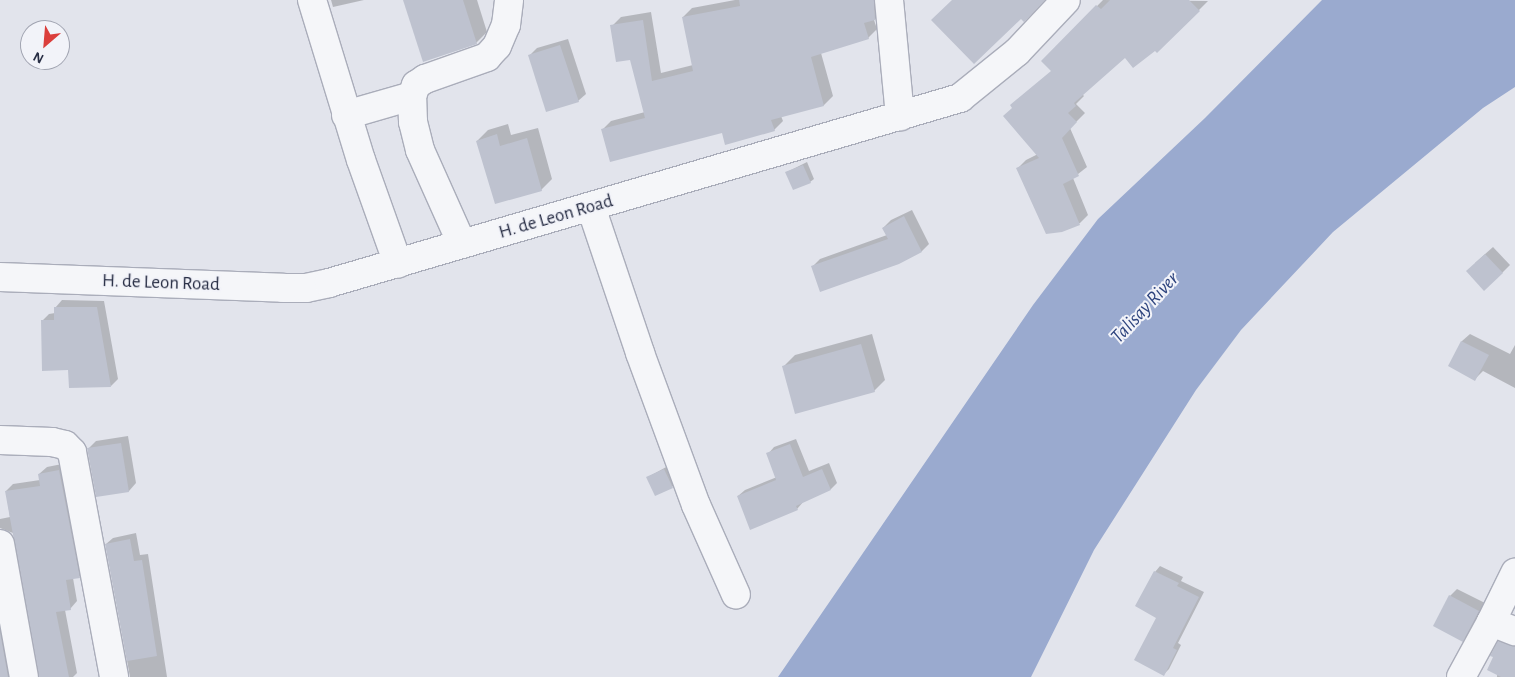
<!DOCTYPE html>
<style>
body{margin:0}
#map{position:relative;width:1515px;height:677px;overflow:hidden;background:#e2e4ec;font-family:"Alegreya Sans",sans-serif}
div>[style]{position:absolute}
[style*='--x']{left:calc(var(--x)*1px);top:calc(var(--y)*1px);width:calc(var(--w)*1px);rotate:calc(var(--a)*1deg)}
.water>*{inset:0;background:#9aaacf}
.shadow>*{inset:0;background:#0003}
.building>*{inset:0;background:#bec2cf}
.roads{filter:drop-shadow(1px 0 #aaadba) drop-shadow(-1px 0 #aaadba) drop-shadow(0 1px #aaadba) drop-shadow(0 -1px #aaadba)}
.minor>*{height:28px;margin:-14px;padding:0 14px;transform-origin:14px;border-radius:14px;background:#f5f6f9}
span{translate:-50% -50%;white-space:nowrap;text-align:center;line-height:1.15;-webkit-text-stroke:4px #f2f3f9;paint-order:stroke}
.street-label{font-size:19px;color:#282e45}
.water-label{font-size:20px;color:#2e447e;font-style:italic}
.north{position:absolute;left:20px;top:20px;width:50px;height:50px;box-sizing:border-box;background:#f2f3f9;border:1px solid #a1a4b1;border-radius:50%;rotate:207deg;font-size:14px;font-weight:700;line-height:20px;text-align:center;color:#282e45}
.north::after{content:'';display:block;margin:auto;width:18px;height:22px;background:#db3f3c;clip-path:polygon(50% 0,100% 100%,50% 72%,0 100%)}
</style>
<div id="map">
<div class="water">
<div style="clip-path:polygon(1322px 0,1515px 0,1515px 87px,1483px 108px,1333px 232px,1241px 330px,1196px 390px,1094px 550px,1031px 677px,778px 677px,1033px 305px,1098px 219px,1205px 118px)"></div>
</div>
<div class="shadow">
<div style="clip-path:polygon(331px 0,364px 0,333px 7px)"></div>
<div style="clip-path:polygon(413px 0,477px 0,487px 32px,476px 43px)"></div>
<div style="clip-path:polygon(735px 0,883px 0,884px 10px,874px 20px,877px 29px,868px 38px,821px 53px,833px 96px,824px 105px,781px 116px,783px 121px,774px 130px,602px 130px,611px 121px,645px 112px,631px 58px,612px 26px,621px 17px,651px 12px,661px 73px,693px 65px,683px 17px,692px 8px)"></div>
<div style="clip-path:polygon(1103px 0,1208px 1px,1157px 52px,1155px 49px,1125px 56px,1082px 94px,1084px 96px,1076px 104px,1085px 113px,1070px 128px,1087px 167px,1073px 178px,1088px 215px,1080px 223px,1062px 231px,1018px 168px,1026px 160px,1038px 154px,1052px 70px,1043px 61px)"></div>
<div style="clip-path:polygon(568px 39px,586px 94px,578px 101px,529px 56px,537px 48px)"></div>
<div style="clip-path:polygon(508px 124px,511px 135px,538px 128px,552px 179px,541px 190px,477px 141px,488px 130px)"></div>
<div style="clip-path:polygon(807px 162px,814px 179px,810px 182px,787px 172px)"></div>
<div style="clip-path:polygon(912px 210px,929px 244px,922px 251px,899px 263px,813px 266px,820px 259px,887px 235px,883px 228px,891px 220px)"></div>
<div style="clip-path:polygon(1493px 247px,1510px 265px,1502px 273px,1475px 263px)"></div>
<div style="clip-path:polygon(62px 300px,104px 301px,118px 379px,111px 386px,70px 368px,42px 321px,49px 314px,55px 313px,55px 308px)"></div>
<div style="clip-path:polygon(872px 334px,885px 380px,874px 391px,784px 366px,795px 355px)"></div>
<div style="clip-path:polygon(1470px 334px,1510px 354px,1515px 345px,1515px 388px,1483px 371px,1475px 379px,1450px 366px,1462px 341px)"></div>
<div style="clip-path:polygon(128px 436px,136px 483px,129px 491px,97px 496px,88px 449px,96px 441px)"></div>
<div style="clip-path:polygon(796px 439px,809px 471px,829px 463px,837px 483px,831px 489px,804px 501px,797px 509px,738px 496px,745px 490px,777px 477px,768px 454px,774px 447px)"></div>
<div style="clip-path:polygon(67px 463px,87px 569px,79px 577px,73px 578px,77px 601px,70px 609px,65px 610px,77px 673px,73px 677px,40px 677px,17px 541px,13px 533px,0 528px,0 519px,10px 517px,6px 491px,13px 484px,40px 480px,39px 474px,47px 467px)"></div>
<div style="clip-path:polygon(668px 466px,675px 484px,672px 487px,648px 477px)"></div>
<div style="clip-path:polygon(136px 533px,140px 555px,148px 554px,167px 677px,130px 677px,106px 544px,113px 538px)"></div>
<div style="clip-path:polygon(1160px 566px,1183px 577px,1181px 581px,1204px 592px,1178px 643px,1181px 645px,1169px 669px,1163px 675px,1155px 572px)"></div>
<div style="clip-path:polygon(0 582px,18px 677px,0 677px)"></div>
<div style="clip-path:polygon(1457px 589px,1485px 603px,1470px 633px,1462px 640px,1450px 596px)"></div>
<div style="clip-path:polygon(1507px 635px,1515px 637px,1515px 677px,1497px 677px,1499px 642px)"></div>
</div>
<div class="building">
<div style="clip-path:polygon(403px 0,463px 0,477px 44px,423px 62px)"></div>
<div style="clip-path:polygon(739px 0,874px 0,875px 20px,864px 23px,869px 39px,811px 57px,824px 106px,771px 120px,775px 131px,725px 145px,722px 133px,610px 162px,601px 129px,645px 118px,630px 60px,616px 62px,610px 25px,643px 20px,652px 81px,693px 71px,682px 17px,740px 6px)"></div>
<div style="clip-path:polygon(952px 0,1045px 0,1024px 22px,1021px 19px,974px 64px,931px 20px)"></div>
<div style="clip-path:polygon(1110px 0,1189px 0,1200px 11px,1157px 53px,1155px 51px,1133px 68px,1125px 58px,1074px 103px,1076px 106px,1068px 113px,1077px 122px,1062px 138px,1079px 176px,1063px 184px,1080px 225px,1062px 232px,1046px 234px,1016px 168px,1039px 158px,1003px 116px,1012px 108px,1010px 105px,1051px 71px,1041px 61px,1096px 5px,1101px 9px)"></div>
<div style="clip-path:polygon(560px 45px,579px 102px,546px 112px,528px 55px)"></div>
<div style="clip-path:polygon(497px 134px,500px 146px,527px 138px,542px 191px,495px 204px,476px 141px)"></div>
<div style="clip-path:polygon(803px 165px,811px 183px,793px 190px,785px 172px)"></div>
<div style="clip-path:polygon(904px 216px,922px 252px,899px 264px,820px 292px,811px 266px,888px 239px,882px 228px)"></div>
<div style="clip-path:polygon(1485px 254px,1503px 273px,1484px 291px,1466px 271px)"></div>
<div style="clip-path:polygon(54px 307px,97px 307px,111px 387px,69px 388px,68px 370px,42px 371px,41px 320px,54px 320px)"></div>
<div style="clip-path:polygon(1461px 341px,1489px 355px,1475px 381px,1448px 366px)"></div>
<div style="clip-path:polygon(861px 344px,875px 392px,795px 414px,782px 366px)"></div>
<div style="clip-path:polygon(121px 443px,129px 492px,96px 497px,87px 448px)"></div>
<div style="clip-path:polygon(790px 444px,803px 477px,822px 469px,831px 490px,796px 506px,798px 510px,750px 530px,737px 496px,776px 480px,766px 453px)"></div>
<div style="clip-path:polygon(664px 469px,673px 488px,655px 496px,646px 477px)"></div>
<div style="clip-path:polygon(59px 470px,80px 578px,66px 580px,71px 610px,56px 612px,69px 677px,39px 677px,5px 491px,40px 486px,38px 474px)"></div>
<div style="clip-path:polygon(130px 539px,134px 561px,142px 560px,157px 656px,127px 661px,105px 544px)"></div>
<div style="clip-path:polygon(1154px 571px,1179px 583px,1177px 586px,1199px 597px,1173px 648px,1177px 650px,1164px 676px,1134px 660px,1156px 618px,1135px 606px)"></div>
<div style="clip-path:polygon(1449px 595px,1479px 611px,1463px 642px,1433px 626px)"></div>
<div style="clip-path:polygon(0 632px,8px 677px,0 677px)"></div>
<div style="clip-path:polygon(1498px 641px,1515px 646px,1515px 677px,1501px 677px,1487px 670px,1493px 657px,1490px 656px)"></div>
</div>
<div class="roads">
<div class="minor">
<div style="--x:312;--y:0;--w:167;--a:73"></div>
<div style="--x:361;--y:160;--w:110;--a:70.4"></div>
<div style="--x:889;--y:0;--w:117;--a:84.6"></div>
<div style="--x:346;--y:115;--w:69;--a:-16.1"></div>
<div style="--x:591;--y:207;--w:154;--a:71.4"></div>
<div style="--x:640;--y:353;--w:162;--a:69.8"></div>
<div style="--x:696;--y:505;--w:98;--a:66"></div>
<div style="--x:462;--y:244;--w:103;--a:-114.1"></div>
<div style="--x:420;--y:150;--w:29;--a:-104"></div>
<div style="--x:413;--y:122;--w:26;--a:-92"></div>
<div style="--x:412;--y:96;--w:12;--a:-70"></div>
<div style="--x:416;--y:85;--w:11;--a:-34"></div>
<div style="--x:425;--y:79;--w:66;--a:-19.5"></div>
<div style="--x:487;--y:57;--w:15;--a:-48"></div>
<div style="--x:497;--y:46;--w:23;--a:-67"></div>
<div style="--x:506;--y:25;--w:25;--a:-83"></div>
<div style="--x:0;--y:277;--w:283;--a:2.2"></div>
<div style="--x:283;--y:288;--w:23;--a:0"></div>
<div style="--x:306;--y:288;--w:24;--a:-12"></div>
<div style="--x:329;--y:283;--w:658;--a:-16.34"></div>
<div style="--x:960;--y:98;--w:73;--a:-38.9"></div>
<div style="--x:1017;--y:52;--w:71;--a:-46.7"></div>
<div style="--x:0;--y:440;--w:52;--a:2.2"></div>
<div style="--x:52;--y:442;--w:13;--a:13"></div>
<div style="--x:65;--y:445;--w:10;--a:45"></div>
<div style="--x:72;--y:452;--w:229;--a:79.4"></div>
<div style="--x:0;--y:544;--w:135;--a:79.8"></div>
<div style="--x:1491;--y:622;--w:55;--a:-63.9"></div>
<div style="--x:1461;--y:677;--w:63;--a:-61.4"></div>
<div style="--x:1491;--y:622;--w:26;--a:21"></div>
</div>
</div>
<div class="street-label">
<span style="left:556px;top:217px;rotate:-16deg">H. de Leon Road</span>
<span style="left:161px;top:283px;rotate:2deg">H. de Leon Road</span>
</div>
<div class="water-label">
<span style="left:1145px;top:308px;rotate:-47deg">Talisay River</span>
</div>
<div class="north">N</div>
</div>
